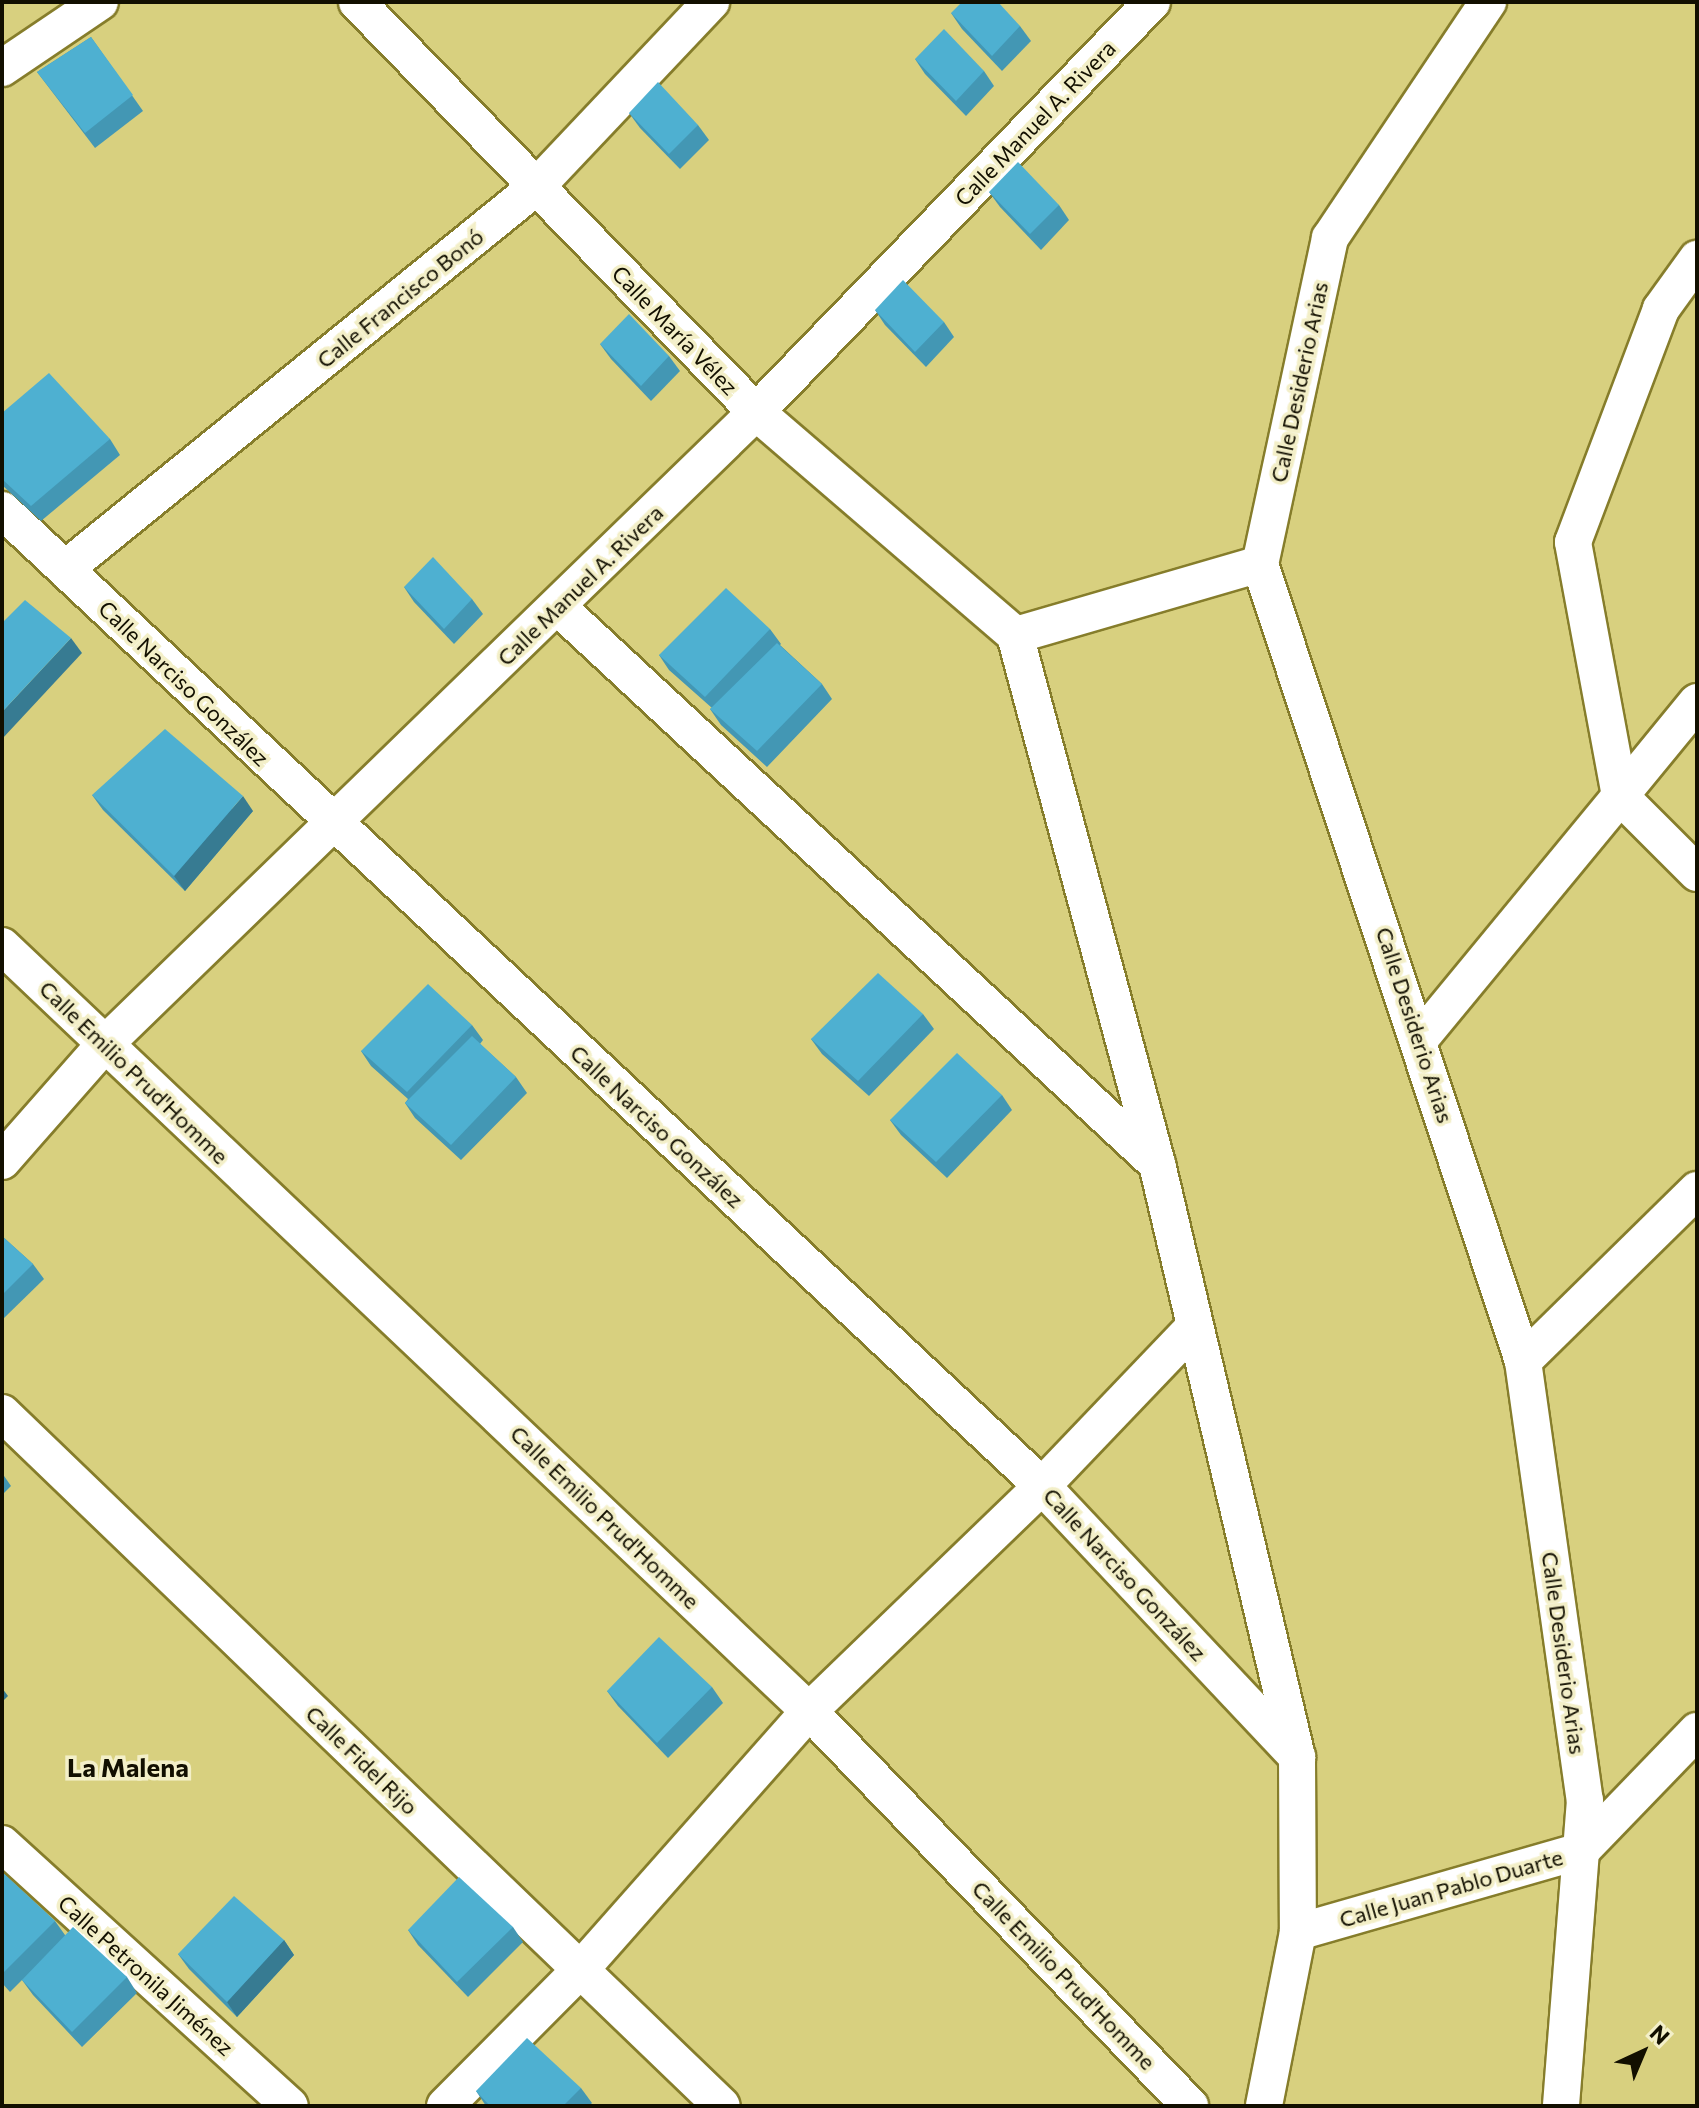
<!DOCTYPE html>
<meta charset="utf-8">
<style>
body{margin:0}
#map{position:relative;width:1699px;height:2108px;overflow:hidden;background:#d8d07f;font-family:Commissioner,sans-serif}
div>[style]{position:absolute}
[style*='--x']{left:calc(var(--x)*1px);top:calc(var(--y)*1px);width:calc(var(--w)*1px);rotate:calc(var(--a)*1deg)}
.roads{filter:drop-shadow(2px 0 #867d2b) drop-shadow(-2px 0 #867d2b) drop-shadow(0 2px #867d2b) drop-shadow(0 -2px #867d2b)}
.street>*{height:36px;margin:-18px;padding:0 18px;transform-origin:18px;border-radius:18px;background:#fff}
.wall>*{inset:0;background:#4397b4}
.shaded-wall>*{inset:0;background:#377b92}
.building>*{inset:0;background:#4eb0d1}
span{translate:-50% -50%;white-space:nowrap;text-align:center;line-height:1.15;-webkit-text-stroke:7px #f3efc8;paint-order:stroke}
.street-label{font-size:22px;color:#120f00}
.quarter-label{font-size:26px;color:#120f00;font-weight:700}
.frame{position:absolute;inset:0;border:4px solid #120f00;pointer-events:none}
.north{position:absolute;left:1603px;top:2012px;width:80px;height:80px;-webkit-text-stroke:6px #f3efc8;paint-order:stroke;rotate:44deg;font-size:22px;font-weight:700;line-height:32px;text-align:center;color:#120f00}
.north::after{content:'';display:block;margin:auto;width:28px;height:36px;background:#120f00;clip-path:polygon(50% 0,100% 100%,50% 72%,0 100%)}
</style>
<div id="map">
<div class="roads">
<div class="street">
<div style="--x:357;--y:2;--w:572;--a:45.78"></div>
<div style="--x:756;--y:412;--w:342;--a:40.7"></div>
<div style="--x:1488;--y:2;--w:284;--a:123.8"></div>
<div style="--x:1330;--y:238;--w:333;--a:102.1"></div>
<div style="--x:1260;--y:564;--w:839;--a:71.74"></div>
<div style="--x:1523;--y:1361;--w:443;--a:82"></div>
<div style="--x:1585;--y:1800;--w:307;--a:94.5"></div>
<div style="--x:2;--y:68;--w:118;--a:-34"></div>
<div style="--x:2;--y:510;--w:1426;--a:43.18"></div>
<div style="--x:1042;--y:1486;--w:372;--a:46.7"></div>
<div style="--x:1260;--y:564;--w:255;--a:163.8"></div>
<div style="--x:1015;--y:635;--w:548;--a:74.97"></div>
<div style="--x:1157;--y:1164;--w:609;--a:76.72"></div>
<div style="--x:1297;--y:1757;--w:175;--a:89.7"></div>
<div style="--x:1298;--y:1932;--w:177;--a:101.1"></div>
<div style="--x:65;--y:569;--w:606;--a:-39.04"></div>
<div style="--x:536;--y:187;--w:255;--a:-46.6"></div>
<div style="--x:558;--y:607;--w:818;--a:42.92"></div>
<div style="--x:1697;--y:702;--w:122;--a:129.3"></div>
<div style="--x:1620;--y:796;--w:109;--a:45"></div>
<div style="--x:2;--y:946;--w:1112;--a:43.47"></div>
<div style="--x:809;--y:1711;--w:549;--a:46.03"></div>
<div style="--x:1420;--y:1039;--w:315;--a:-50.5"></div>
<div style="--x:1620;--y:796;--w:258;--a:-100.5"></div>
<div style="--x:1573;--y:542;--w:249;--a:-69.3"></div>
<div style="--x:1661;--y:309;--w:62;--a:-54.2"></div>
<div style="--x:2;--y:1161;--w:154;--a:-48.7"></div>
<div style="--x:104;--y:1045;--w:909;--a:-44.15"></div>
<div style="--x:756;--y:412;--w:570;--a:-46"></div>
<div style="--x:1523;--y:1361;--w:244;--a:-44.5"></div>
<div style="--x:2;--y:1413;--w:999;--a:43.91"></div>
<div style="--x:2;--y:1844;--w:389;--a:42.3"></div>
<div style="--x:1298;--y:1932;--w:294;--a:-16"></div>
<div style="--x:1581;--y:1851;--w:167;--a:-46"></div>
<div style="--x:445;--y:2106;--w:192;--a:-45.2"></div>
<div style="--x:580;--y:1970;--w:346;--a:-48.5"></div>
<div style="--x:809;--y:1711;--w:324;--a:-44"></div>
<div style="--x:1042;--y:1486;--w:221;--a:-46.3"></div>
</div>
</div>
<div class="wall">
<div style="clip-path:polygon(951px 13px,1020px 26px,1031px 41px,1002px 71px,962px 29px)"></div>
<div style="clip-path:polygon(91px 37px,143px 111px,95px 148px,37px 72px)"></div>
<div style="clip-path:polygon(915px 59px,984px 71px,994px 86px,966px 116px,925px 74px)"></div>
<div style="clip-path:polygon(629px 113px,698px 125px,709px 140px,680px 169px,640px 128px)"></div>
<div style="clip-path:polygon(989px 192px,1059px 205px,1069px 220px,1041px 250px,1000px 207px)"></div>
<div style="clip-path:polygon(875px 310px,944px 322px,954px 337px,926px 367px,885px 325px)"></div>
<div style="clip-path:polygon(600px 344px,669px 356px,680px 371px,651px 401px,611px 359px)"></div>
<div style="clip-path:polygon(2px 413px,110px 439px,120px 455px,41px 521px,2px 485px)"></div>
<div style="clip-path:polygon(404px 587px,472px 599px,483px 614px,454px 644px,414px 602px)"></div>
<div style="clip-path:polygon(770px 629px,781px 644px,780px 645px,822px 684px,832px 699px,767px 767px,721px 725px,710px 709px,712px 708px,669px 670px,659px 655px)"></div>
<div style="clip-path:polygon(92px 795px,253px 811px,185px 891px,103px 810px)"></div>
<div style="clip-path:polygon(923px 1014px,934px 1029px,869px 1096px,822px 1054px,811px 1039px)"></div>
<div style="clip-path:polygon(472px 1025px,483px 1040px,480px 1044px,516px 1077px,527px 1093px,461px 1160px,415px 1118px,405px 1103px,408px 1099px,371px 1066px,361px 1051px)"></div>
<div style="clip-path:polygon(1002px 1095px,1012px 1110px,947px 1178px,901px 1135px,890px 1120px)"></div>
<div style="clip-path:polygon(2px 1236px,33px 1264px,44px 1279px,2px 1320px)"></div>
<div style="clip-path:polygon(2px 1473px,11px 1486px,2px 1495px)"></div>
<div style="clip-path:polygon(712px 1687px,723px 1703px,668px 1758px,618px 1706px,607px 1691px)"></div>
<div style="clip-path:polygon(2px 1872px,55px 1921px,65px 1935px,127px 1977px,137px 1993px,82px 2047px,33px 1995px,22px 1980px,32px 1970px,10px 1992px,2px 1983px)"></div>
<div style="clip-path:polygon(513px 1927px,523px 1942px,468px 1997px,418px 1945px,408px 1930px)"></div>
<div style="clip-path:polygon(284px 1940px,294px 1955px,237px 2017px,189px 1969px,178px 1954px)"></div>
<div style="clip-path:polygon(581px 2088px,592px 2103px,589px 2106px,486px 2106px,476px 2091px)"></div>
</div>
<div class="shaded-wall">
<div style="clip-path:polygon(71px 638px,82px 653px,2px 739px,2px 712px)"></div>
<div style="clip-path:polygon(243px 796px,253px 811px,185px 891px,174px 876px)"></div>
<div style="clip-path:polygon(2px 1688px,8px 1696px,2px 1702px)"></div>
<div style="clip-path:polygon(284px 1940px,294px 1955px,237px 2017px,227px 2002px)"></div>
</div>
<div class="building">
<div style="clip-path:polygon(962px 2px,998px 2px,1020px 26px,992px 56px,951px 13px)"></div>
<div style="clip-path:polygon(944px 29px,984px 71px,956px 101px,915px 59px)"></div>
<div style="clip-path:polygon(91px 37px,133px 95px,85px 133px,37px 72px)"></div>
<div style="clip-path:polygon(658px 82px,698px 125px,669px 154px,629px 113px)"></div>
<div style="clip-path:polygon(1018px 162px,1059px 205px,1030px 234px,989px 192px)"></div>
<div style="clip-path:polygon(903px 280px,944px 322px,915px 352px,875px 310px)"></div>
<div style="clip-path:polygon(629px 314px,669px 356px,641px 386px,600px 344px)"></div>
<div style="clip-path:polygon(49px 373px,110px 439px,31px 506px,2px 479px,2px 413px)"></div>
<div style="clip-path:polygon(433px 557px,472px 599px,444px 629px,404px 587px)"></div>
<div style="clip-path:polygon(726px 588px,770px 629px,705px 697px,659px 655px)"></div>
<div style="clip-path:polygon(25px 600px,71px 638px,2px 712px,2px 623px)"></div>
<div style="clip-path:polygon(777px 643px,822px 684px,757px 751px,710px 709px)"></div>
<div style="clip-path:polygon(165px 729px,243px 796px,174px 876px,92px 795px)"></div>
<div style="clip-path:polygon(878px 973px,923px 1014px,858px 1081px,811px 1039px)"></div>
<div style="clip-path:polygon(428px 984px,472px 1025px,407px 1092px,361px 1051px)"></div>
<div style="clip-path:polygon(472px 1036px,516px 1077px,451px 1145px,405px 1103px)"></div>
<div style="clip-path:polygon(957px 1053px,1002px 1095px,936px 1162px,890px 1120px)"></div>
<div style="clip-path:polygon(2px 1236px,33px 1264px,2px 1295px)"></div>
<div style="clip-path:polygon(659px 1637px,712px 1687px,657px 1743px,607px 1691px)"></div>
<div style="clip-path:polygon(2px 1872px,55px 1921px,2px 1974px)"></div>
<div style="clip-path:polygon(459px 1877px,513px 1927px,457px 1982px,408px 1930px)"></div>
<div style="clip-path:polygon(234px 1896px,284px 1940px,227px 2002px,178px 1954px)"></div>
<div style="clip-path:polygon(73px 1927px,127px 1977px,72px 2032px,22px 1980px)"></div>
<div style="clip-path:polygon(527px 2038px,581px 2088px,563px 2106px,490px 2106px,476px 2091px)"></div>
</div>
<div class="street-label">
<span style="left:1035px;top:123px;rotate:-46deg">Calle Manuel A. Rivera</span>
<span style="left:400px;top:298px;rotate:-39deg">Calle Francisco Bonó</span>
<span style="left:675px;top:330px;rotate:46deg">Calle María Vélez</span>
<span style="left:1299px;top:382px;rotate:-78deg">Calle Desiderio Arias</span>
<span style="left:580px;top:585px;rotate:-44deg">Calle Manuel A. Rivera</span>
<span style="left:184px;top:683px;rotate:44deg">Calle Narciso González</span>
<span style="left:1415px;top:1025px;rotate:72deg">Calle Desiderio Arias</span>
<span style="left:134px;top:1072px;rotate:44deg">Calle Emilio Prud'Homme</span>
<span style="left:657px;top:1126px;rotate:43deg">Calle Narciso González</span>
<span style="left:605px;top:1517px;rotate:44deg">Calle Emilio Prud'Homme</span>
<span style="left:1125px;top:1574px;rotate:47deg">Calle Narciso González</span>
<span style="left:1564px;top:1653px;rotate:82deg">Calle Desiderio Arias</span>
<span style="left:362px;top:1760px;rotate:44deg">Calle Fidel Rijo</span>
<span style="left:1451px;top:1888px;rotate:-16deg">Calle Juan Pablo Duarte</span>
<span style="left:146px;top:1975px;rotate:42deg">Calle Petronila Jiménez</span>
<span style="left:1064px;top:1975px;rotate:46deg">Calle Emilio Prud'Homme</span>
</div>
<div class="quarter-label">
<span style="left:128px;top:1767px">La Malena</span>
</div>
<div class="frame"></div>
<div class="north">N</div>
</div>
